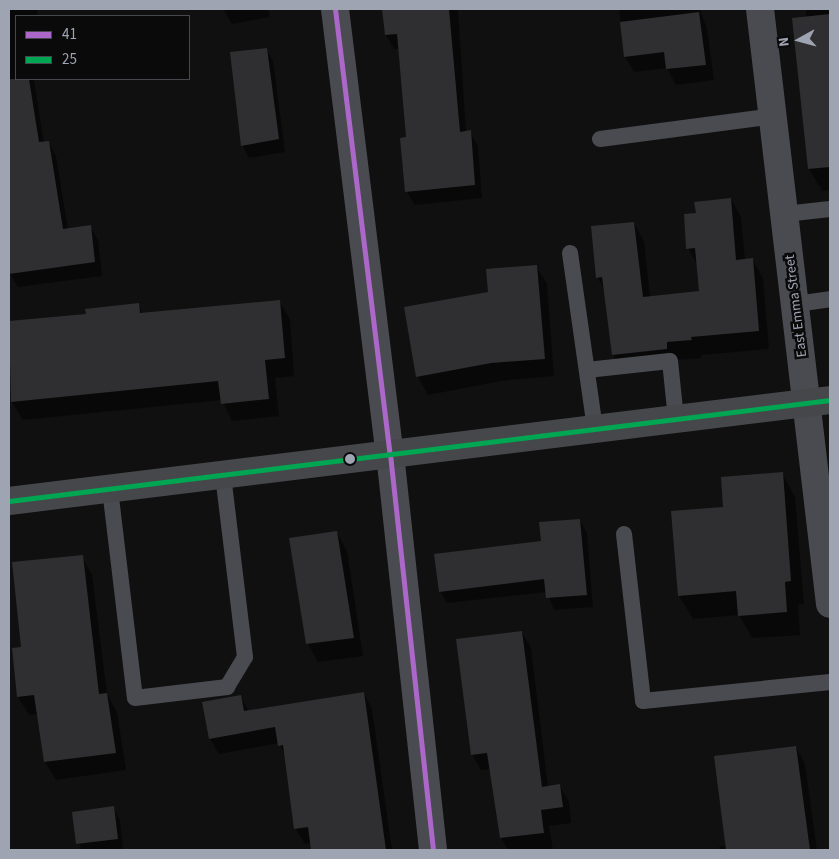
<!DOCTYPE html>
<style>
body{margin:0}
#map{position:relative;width:839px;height:859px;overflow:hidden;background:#101010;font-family:"Source Sans 3",sans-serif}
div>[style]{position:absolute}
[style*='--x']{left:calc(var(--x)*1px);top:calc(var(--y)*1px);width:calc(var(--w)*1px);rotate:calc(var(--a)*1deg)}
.shadow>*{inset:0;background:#0007}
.building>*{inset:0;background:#2f2f31}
.lane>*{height:16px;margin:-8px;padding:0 8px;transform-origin:8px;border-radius:8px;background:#4a4b50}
.street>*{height:28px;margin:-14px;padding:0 14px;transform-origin:14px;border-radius:14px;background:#4a4b50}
.primary>*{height:28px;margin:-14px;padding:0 14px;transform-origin:14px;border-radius:14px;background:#46474b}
.bus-1>*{height:5px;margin:-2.5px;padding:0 2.5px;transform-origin:2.5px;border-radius:2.5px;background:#ac68c9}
.bus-2>*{height:5px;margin:-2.5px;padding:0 2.5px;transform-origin:2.5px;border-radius:2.5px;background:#00a651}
.dots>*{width:14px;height:14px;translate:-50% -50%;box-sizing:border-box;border:2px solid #0a0a0b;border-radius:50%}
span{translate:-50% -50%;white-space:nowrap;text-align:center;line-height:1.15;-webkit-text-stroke:5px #0a0a0b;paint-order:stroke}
.street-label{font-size:14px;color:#9fa4b3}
.frame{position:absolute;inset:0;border:10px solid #9fa4b3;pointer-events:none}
.legend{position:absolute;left:15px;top:15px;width:175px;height:65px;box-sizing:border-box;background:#0a0a0b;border:1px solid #46484e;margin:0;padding:6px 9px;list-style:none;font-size:15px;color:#9fa4b3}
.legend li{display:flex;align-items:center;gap:10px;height:25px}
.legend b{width:25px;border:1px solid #46484e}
.north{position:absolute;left:774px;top:15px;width:50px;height:50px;-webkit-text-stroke:4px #0a0a0b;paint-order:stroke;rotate:263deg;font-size:14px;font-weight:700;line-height:20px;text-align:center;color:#9fa4b3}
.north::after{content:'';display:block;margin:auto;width:18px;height:22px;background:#9fa4b3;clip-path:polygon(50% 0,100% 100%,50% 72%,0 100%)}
</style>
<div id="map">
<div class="shadow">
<div style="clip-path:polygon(9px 9px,37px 9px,38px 16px,16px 16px,16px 79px,34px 79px,44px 143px,48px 142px,56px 156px,68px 229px,90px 226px,98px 240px,102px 276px,18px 287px,10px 274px)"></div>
<div style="clip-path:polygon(223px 9px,268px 9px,270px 17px,232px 24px)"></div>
<div style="clip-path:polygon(383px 9px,458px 9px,466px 132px,470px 132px,478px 146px,482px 198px,415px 205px,406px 191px,407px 138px,400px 48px,394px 49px,386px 35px)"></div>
<div style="clip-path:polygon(619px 9px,700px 9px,707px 29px,714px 80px,676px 85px,667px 68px,634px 72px,625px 56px)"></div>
<div style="clip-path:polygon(806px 9px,830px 9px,830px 190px,822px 191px,809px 169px)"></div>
<div style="clip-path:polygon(266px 49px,273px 61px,285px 152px,249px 158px,242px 145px)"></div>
<div style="clip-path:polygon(731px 199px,741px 217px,745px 260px,752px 259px,763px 278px,769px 349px,701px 355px,701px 358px,676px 360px,624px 373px,613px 355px,606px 292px,597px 277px,634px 223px,644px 241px,650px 297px,700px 292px,698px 266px,688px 248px,697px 214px)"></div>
<div style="clip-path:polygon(536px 266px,547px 284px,554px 376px,501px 381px,428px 395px,418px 377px,405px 308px,489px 293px)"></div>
<div style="clip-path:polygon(279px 301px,290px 319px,294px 376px,275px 378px,279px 416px,232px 421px,222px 400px,23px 420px,12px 402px,9px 323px,87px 315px,138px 304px,143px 314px)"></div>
<div style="clip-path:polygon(782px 473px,795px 497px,804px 604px,798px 605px,800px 635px,752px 638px,739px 615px,693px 619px,679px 596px,672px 512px,725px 508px)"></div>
<div style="clip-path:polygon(580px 520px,587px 533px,593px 607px,554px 610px,547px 592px,447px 603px,440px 591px,542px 542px)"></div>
<div style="clip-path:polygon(337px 533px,347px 551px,363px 656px,318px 662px,308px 644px)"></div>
<div style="clip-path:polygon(82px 557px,92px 575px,107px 694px,117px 712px,126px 770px,56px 780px,45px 762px,38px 714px,29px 715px,18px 697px,22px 648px)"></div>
<div style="clip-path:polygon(522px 632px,531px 648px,548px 787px,560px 786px,569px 802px,571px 823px,549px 826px,553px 850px,508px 850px,501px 838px,491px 769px,481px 770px,472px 754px)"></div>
<div style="clip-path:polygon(364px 693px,372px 709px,392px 850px,312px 850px,311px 843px,305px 844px,296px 829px,286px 757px,279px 743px,219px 754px,210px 739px,240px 696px,249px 711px)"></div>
<div style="clip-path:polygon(796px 747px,805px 764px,817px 850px,719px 850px,719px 847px,727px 846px)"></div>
<div style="clip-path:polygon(113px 808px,120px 820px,123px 850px,81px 850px,73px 813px)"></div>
</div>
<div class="building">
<div style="clip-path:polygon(382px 9px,449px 9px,460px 132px,471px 130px,475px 185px,405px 192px,400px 138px,406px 137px,397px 34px,385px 35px)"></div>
<div style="clip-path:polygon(699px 12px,706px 65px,666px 69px,664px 52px,624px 57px,620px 22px)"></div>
<div style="clip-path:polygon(830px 14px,830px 167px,808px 169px,792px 18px)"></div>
<div style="clip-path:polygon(267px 48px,279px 139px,241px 146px,230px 52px)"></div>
<div style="clip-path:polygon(9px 79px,29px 79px,39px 142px,49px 141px,63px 229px,91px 225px,95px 262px,9px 274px)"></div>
<div style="clip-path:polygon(731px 198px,736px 260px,753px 258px,759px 331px,691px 337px,692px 340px,667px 342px,667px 349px,612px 355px,602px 277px,596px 278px,591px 226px,634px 222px,643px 297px,699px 291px,695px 248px,686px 249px,684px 214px,696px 213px,694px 202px)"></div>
<div style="clip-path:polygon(537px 265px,545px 359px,491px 363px,416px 377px,404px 307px,488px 292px,486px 269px)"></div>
<div style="clip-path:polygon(280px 300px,285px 358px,265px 360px,269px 399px,221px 404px,218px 381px,11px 402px,9px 321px,86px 314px,85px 309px,139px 303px,140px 313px)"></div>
<div style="clip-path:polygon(783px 472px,791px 581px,785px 582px,787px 612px,738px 616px,736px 591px,678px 596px,671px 511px,723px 507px,721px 477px)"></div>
<div style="clip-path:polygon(580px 519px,587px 595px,546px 598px,544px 579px,439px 592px,434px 554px,541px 541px,539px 522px)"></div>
<div style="clip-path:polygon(337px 531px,354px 638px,306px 644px,289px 538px)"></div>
<div style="clip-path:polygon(83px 555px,99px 694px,107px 693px,116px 753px,44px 762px,34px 695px,17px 697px,12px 648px,21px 647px,12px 562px)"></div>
<div style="clip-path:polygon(522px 631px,542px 787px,560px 784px,563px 807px,541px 810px,544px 833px,500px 838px,487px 753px,471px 755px,456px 639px)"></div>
<div style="clip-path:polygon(364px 692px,386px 850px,311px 850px,308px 827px,294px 829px,283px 745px,278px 746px,275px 727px,209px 739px,202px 702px,241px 695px,244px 711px)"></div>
<div style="clip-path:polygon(796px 746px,810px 850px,726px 850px,714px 756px)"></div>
<div style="clip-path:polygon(114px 806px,118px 839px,76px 844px,72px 812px)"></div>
</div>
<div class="lane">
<div style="--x:600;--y:139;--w:176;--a:-7.5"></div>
<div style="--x:785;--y:214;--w:45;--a:-6.3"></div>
<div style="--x:570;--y:253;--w:178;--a:81.9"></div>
<div style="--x:796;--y:304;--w:34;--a:-8"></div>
<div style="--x:587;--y:370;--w:83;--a:-6.2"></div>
<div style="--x:670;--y:361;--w:58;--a:84.1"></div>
<div style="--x:110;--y:489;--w:210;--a:83.2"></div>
<div style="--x:135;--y:698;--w:93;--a:-6.8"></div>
<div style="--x:227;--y:687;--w:35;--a:-59"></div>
<div style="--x:245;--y:657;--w:184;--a:-96.9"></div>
<div style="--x:624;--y:534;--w:168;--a:83.5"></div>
<div style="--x:643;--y:701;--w:188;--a:-5.8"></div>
</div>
<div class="street">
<div style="--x:335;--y:9;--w:448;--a:83"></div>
<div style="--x:390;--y:454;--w:398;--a:83.8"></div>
<div style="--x:760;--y:9;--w:599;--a:83.29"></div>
</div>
<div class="primary">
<div style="--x:9;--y:501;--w:827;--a:-7.01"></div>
</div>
<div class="bus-1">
<div style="--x:335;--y:9;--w:448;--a:83"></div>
<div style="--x:390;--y:454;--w:398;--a:83.8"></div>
</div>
<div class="bus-2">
<div style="--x:9;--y:501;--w:827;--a:-7.01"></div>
</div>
<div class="dots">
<div style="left:350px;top:459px;background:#9fa4b3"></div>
</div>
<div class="street-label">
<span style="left:796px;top:306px;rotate:-97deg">East Emma Street</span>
</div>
<div class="frame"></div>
<ul class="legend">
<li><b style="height:6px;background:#ac68c9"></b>41</li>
<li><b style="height:6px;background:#00a651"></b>25</li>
</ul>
<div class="north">N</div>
</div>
